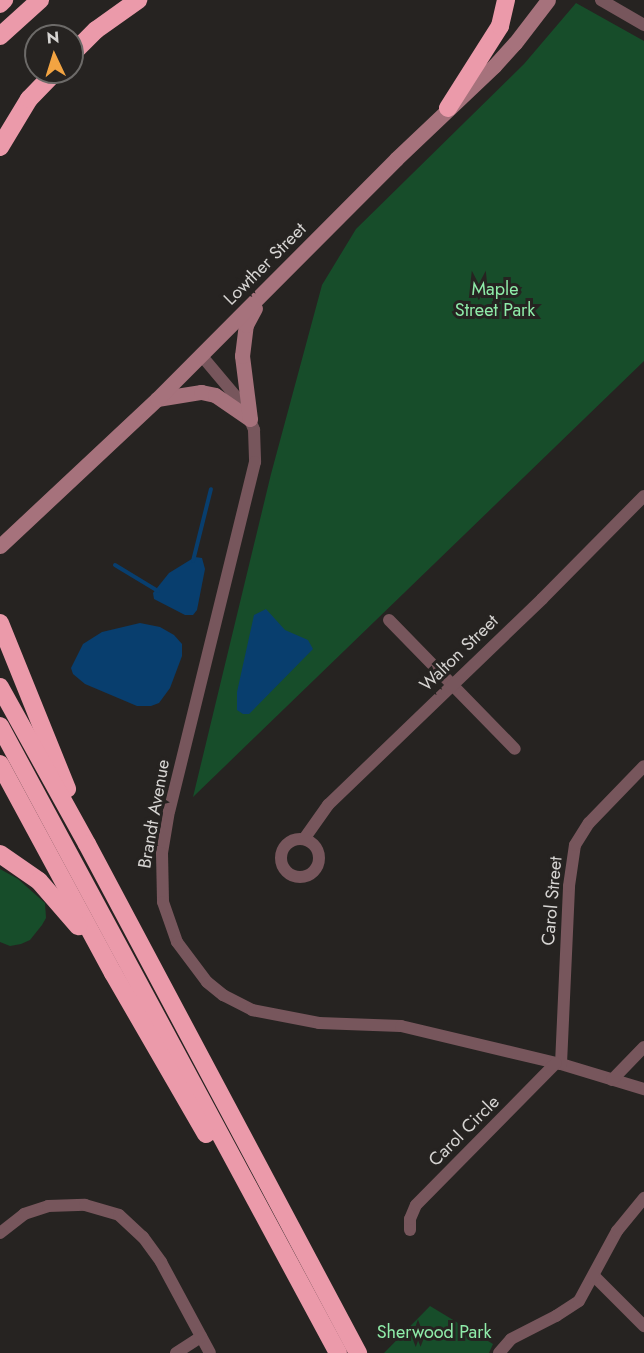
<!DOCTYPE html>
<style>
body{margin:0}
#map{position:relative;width:644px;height:1353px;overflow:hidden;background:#262321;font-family:Jost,sans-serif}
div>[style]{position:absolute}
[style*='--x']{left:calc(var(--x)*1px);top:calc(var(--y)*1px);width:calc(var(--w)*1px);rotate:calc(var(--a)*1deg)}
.green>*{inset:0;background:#174d2a}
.water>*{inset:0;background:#083e6e}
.stream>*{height:4px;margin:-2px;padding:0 2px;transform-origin:2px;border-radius:2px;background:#083e6e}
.minor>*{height:12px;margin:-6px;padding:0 6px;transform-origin:6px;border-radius:6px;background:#77565c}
.minor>.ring{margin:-6px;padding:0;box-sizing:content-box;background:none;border:12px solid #77565c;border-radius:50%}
.secondary>*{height:15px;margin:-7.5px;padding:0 7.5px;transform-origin:7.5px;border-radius:7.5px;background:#a6727c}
.motorway>*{height:18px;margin:-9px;padding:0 9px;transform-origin:9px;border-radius:9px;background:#eb9aaa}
span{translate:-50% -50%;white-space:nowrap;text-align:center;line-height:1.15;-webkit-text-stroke:6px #262321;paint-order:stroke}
.street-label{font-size:18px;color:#d6d4d2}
.park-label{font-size:18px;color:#8feca9}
.north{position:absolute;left:24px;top:24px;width:60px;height:60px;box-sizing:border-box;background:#262321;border:2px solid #6c6a68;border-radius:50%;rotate:356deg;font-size:16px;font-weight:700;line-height:24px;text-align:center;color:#d6d4d2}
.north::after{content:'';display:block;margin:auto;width:21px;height:27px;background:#f3a442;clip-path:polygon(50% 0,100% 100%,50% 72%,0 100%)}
</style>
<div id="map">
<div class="green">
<div style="clip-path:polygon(576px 3px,644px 41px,644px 361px,193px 797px,271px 474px,322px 285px,356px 229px,524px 64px)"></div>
<div style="clip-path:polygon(0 869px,18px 879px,45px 903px,46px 918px,42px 925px,30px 940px,21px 944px,10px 946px,0 942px)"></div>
<div style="clip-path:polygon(430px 1306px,493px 1344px,489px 1353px,384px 1353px)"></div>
</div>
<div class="water">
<div style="clip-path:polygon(195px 557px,202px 558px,205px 569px,197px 610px,193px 615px,185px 615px,154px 599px,153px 593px,169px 573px)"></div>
<div style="clip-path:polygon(266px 609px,285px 630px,308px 640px,313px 649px,249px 714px,243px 714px,237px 710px,237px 692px,254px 615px)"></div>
<div style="clip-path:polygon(140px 623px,160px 627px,174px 635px,182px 644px,182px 656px,170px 688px,159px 703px,151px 706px,137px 706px,85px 684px,73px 674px,71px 668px,83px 644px,102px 632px)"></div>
</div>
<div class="stream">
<div style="--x:193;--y:561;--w:74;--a:-76"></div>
<div style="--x:115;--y:565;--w:50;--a:31.2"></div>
</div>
<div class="minor">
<div style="--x:601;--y:0;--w:50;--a:30.2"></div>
<div style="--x:201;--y:355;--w:67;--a:49.9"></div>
<div style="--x:244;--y:406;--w:26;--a:67"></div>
<div style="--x:254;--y:430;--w:32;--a:88"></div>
<div style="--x:255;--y:462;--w:359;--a:103.8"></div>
<div style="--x:169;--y:811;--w:43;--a:99.5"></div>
<div style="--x:162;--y:853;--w:49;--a:88.8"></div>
<div style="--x:163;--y:902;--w:42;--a:70.7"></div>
<div style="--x:177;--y:942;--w:50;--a:53.1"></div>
<div style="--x:207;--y:982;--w:21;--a:39"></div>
<div style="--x:223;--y:995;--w:33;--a:27"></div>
<div style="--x:252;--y:1010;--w:68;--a:11"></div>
<div style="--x:319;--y:1023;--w:82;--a:2.1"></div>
<div style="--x:401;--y:1026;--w:164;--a:13.4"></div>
<div style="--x:561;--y:1064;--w:87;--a:16.8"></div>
<div style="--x:389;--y:620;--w:180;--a:45.7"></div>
<div class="ring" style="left:281px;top:839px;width:26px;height:26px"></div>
<div style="--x:304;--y:839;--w:42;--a:-54.8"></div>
<div style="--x:328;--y:805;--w:297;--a:-43.9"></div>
<div style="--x:542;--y:599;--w:145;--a:-45.3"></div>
<div style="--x:561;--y:1064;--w:178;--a:-87.4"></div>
<div style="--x:569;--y:886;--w:41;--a:-81.7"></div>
<div style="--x:575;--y:845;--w:26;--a:-58"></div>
<div style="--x:589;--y:823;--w:79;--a:-46"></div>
<div style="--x:612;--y:1080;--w:46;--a:-45.9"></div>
<div style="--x:410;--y:1230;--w:11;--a:-90"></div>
<div style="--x:410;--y:1219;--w:15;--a:-67"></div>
<div style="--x:416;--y:1205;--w:199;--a:-45.4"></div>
<div style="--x:0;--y:1233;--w:31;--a:-38"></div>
<div style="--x:24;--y:1214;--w:25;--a:-18"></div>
<div style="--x:48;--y:1206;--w:37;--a:-2"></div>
<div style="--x:85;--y:1205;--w:35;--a:16"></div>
<div style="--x:119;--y:1215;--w:33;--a:43"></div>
<div style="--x:143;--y:1237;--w:31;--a:54"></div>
<div style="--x:161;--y:1262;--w:103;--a:61.7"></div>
<div style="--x:594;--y:1276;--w:71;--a:45"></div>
<div style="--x:176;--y:1353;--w:30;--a:-33"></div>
<div style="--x:499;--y:1353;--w:18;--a:-49"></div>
<div style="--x:511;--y:1339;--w:51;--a:-27.1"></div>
<div style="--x:556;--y:1316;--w:27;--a:-33"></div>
<div style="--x:579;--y:1301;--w:80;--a:-61.5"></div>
<div style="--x:617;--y:1231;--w:43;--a:-50.7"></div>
</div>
<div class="secondary">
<div style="--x:157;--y:399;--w:45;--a:-9"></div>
<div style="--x:201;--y:392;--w:14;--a:12"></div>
<div style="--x:215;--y:395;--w:42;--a:34.4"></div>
<div style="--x:250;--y:419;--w:64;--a:-97.2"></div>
<div style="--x:242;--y:356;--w:31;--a:-83"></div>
<div style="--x:246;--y:325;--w:19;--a:-62"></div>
<div style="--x:0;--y:546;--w:215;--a:-43.1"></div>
<div style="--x:157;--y:399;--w:339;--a:-45.1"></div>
<div style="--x:396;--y:159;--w:135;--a:-43.5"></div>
<div style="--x:494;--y:66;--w:31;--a:-48"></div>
<div style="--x:515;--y:43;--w:54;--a:-52.5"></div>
</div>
<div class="motorway">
<div style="--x:0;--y:4;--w:6;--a:-45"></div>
<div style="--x:0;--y:36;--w:54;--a:-42"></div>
<div style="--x:72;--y:54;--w:34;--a:-45"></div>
<div style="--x:96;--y:30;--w:52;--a:-35.5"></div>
<div style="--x:448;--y:108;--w:97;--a:-57.6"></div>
<div style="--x:500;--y:26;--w:27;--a:-77"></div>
<div style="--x:0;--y:147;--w:56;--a:-58.9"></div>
<div style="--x:29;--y:99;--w:37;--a:-46"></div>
<div style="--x:0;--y:623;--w:179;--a:68"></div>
<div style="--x:0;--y:687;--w:179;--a:61"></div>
<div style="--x:87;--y:844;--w:577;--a:61.97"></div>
<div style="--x:0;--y:726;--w:712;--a:61.67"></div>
<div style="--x:0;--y:764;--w:238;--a:61.6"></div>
<div style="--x:113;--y:973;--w:186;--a:60"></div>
<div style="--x:0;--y:854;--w:47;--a:34.7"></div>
<div style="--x:39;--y:881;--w:60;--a:49.1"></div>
</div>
<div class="street-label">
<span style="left:265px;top:264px;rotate:-45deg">Lowther Street</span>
<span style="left:459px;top:653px;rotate:-44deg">Walton Street</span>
<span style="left:154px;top:814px;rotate:-80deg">Brandt Avenue</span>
<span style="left:552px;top:901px;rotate:-85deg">Carol Street</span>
<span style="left:464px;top:1131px;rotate:-45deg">Carol Circle</span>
</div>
<div class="park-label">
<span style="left:495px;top:300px">Maple<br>Street Park</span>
<span style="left:434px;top:1332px">Sherwood Park</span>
</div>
<div class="north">N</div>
</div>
